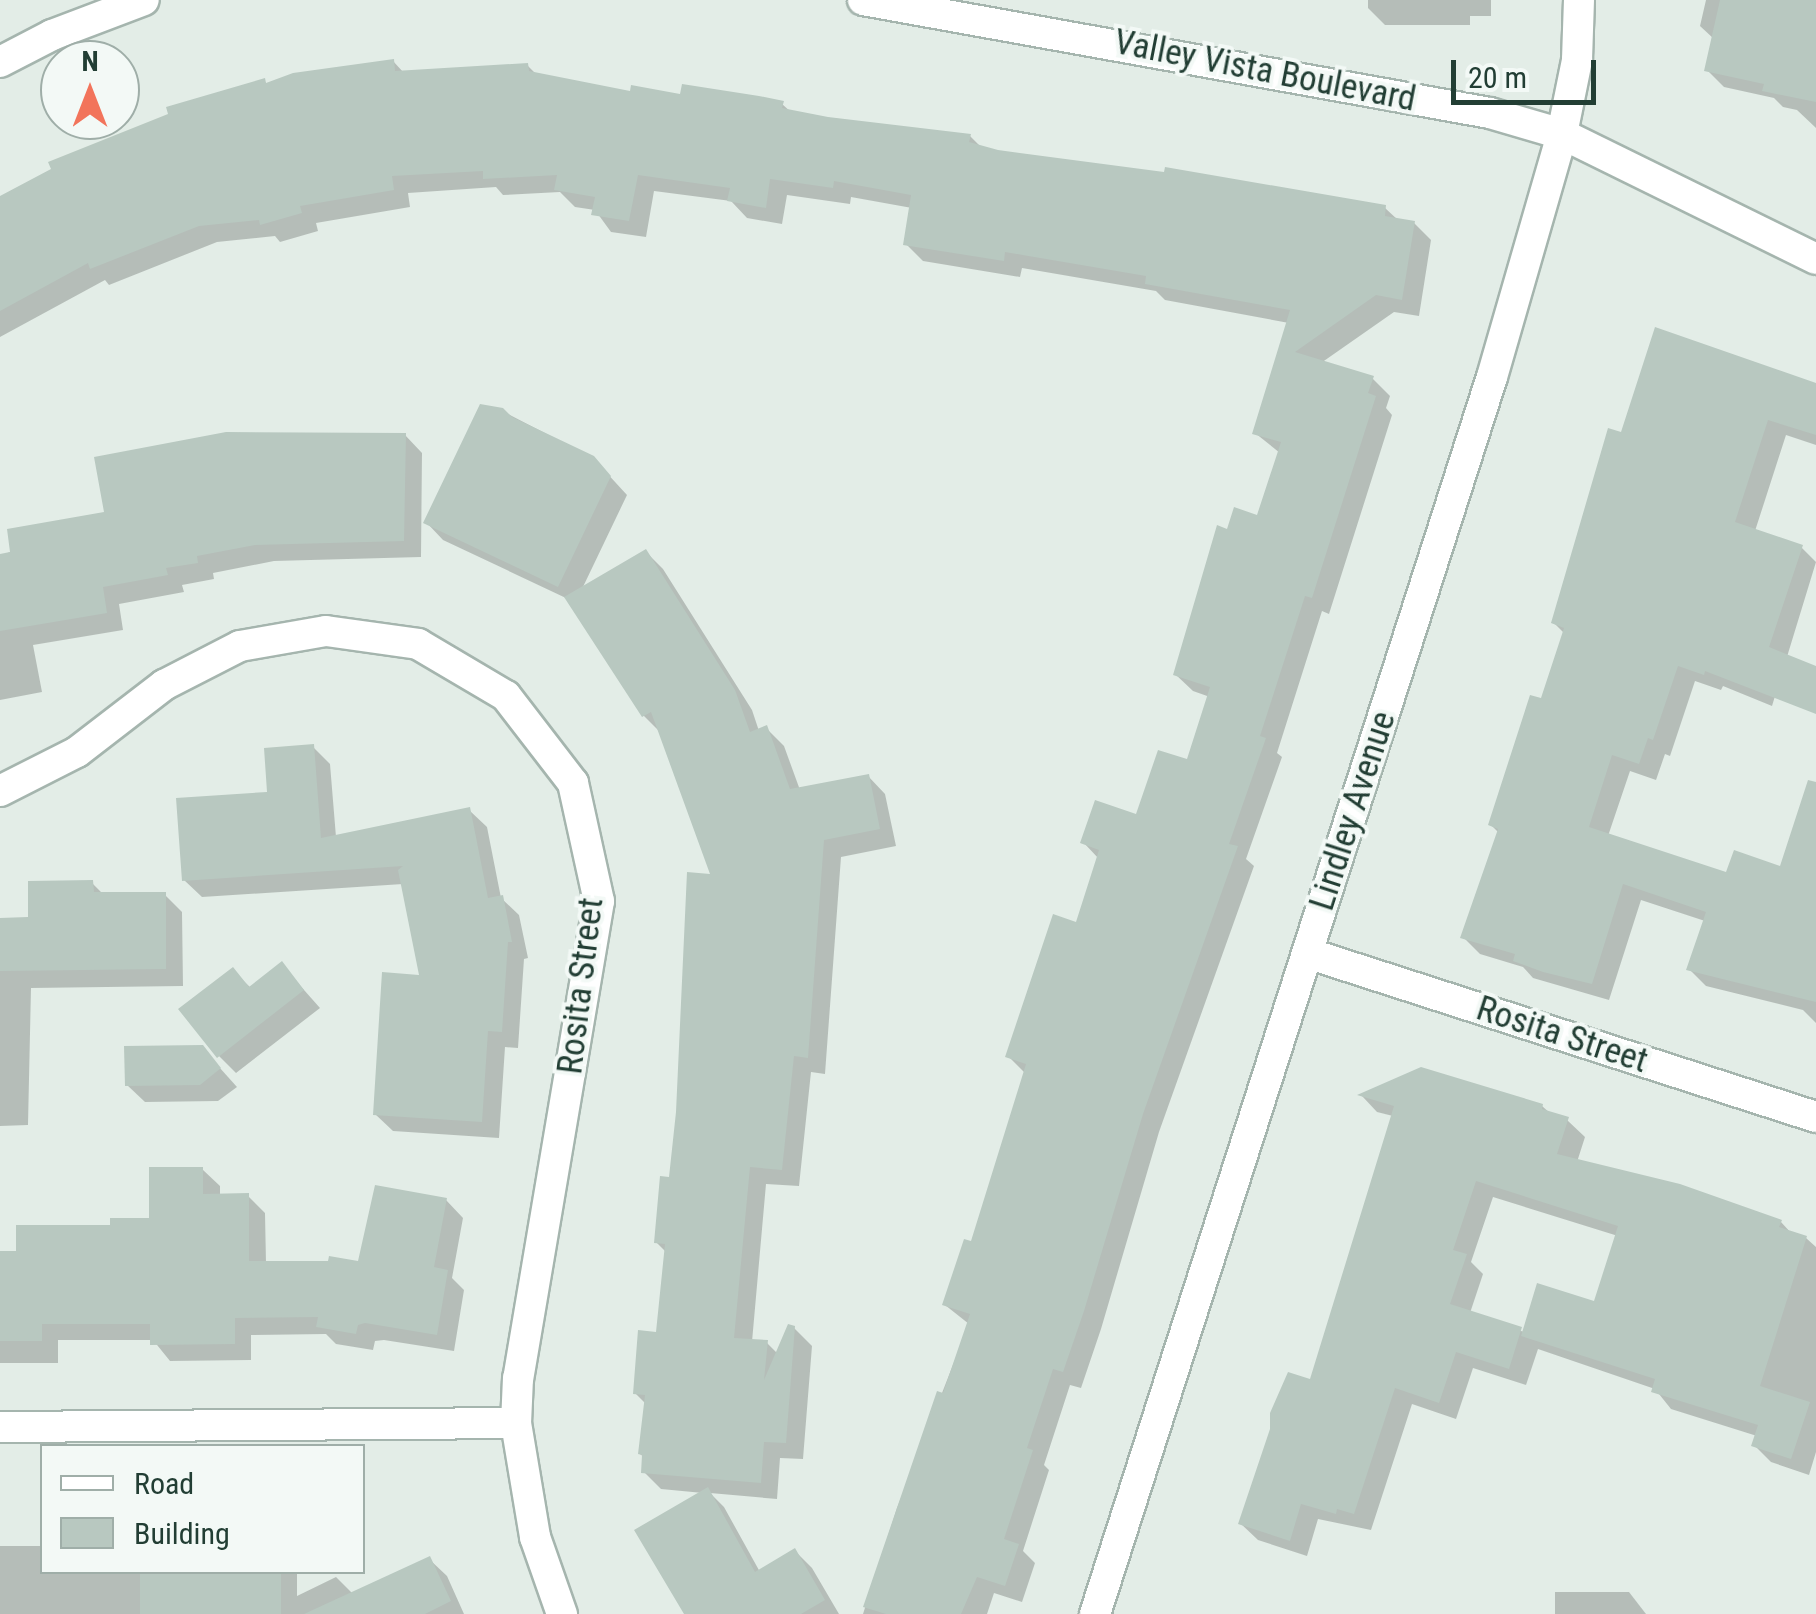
<!DOCTYPE html>
<style>
body{margin:0}
#map{position:relative;width:1816px;height:1614px;overflow:hidden;background:#e3ede7;font-family:"Roboto Condensed",sans-serif}
div>[style]{position:absolute}
[style*='--x']{left:calc(var(--x)*1px);top:calc(var(--y)*1px);width:calc(var(--w)*1px);rotate:calc(var(--a)*1deg)}
.shadow>*{inset:0;background:#0003}
.building>*{inset:0;background:#b8c8c0}
.roads{filter:drop-shadow(2px 0 #a5b5ae) drop-shadow(-2px 0 #a5b5ae) drop-shadow(0 2px #a5b5ae) drop-shadow(0 -2px #a5b5ae)}
.minor>*{height:30px;margin:-15px;padding:0 15px;transform-origin:15px;border-radius:15px;background:#fff}
span{translate:-50% -50%;white-space:nowrap;text-align:center;line-height:1.15;-webkit-text-stroke:8px #f3f9f6;paint-order:stroke}
.street-label{font-size:35px;color:#223e34}
.legend{position:absolute;left:40px;top:1444px;width:325px;height:130px;box-sizing:border-box;background:#f3f9f6;border:2px solid #9faea8;margin:0;padding:12px 18px;list-style:none;font-size:30px;color:#223e34}
.legend li{display:flex;align-items:center;gap:20px;height:50px}
.legend b{width:50px;border:2px solid #9faea8}
.north{position:absolute;left:40px;top:40px;width:100px;height:100px;box-sizing:border-box;background:#f3f9f6;border:2px solid #9faea8;border-radius:50%;rotate:0deg;font-size:28px;font-weight:700;line-height:40px;text-align:center;color:#223e34}
.north::after{content:'';display:block;margin:auto;width:35px;height:45px;background:#f2745b;clip-path:polygon(50% 0,100% 100%,50% 72%,0 100%)}
.scale{position:absolute;left:1451px;top:60px;width:145px;height:45px;box-sizing:border-box;border:5px solid #223e34;border-top:0;padding-left:12px;font-size:30px;line-height:35px;white-space:nowrap;color:#223e34;-webkit-text-stroke:8px #f3f9f6;paint-order:stroke}
</style>
<div id="map">
<div class="shadow">
<div style="clip-path:polygon(1368px 0,1491px 0,1491px 16px,1470px 16px,1470px 25px,1385px 25px,1368px 8px)"></div>
<div style="clip-path:polygon(1706px 0,1801px 0,1816px 35px,1816px 128px,1797px 110px,1783px 107px,1774px 98px,1724px 87px,1707px 70px,1714px 39px,1700px 26px)"></div>
<div style="clip-path:polygon(393px 61px,404px 73px,527px 65px,538px 76px,632px 94px,782px 104px,792px 113px,970px 136px,981px 147px,998px 152px,1385px 208px,1398px 220px,1414px 223px,1431px 240px,1419px 316px,1394px 312px,1321px 363px,1372px 378px,1390px 396px,1386px 408px,1392px 415px,1329px 614px,1322px 611px,1277px 753px,1282px 757px,1246px 859px,1254px 866px,1159px 1132px,1101px 1329px,1081px 1388px,1070px 1385px,1044px 1465px,1049px 1470px,1023px 1551px,1035px 1563px,1022px 1602px,994px 1593px,987px 1614px,863px 1614px,897px 1508px,969px 1324px,945px 1305px,973px 1244px,1026px 1074px,1008px 1056px,1077px 925px,1099px 859px,1083px 842px,1137px 817px,1188px 762px,1210px 697px,1193px 691px,1175px 674px,1228px 532px,1259px 518px,1280px 453px,1255px 433px,1289px 323px,1165px 300px,1156px 291px,1022px 268px,1020px 277px,923px 261px,906px 244px,912px 208px,851px 197px,850px 204px,787px 195px,782px 224px,747px 218px,731px 201px,654px 191px,646px 237px,611px 232px,595px 210px,575px 207px,560px 192px,503px 195px,496px 187px,408px 193px,410px 207px,316px 223px,318px 231px,280px 242px,275px 236px,217px 242px,109px 285px,105px 280px,0 337px,0 199px,264px 81px,268px 85px)"></div>
<div style="clip-path:polygon(1816px 385px,1816px 445px,1786px 435px,1755px 531px,1801px 547px,1816px 562px,1772px 706px,1723px 686px,1721px 690px,1695px 681px,1670px 756px,1665px 754px,1656px 780px,1630px 771px,1608px 836px,1728px 875px,1782px 869px,1816px 819px,1816px 1023px,1803px 1010px,1706px 986px,1689px 969px,1705px 921px,1641px 900px,1609px 1000px,1533px 978px,1523px 967px,1480px 954px,1463px 937px,1499px 833px,1491px 825px,1542px 702px,1565px 634px,1553px 622px,1622px 435px)"></div>
<div style="clip-path:polygon(502px 411px,593px 458px,627px 495px,582px 589px,646px 552px,663px 569px,752px 710px,759px 731px,766px 728px,784px 746px,800px 790px,868px 776px,885px 794px,896px 846px,841px 857px,825px 1074px,811px 1072px,799px 1186px,766px 1184px,752px 1342px,767px 1343px,778px 1354px,794px 1328px,812px 1346px,803px 1459px,780px 1458px,777px 1499px,710px 1493px,724px 1507px,760px 1572px,795px 1551px,812px 1568px,839px 1614px,687px 1614px,703px 1493px,661px 1489px,644px 1472px,645px 1458px,640px 1454px,646px 1404px,635px 1393px,658px 1334px,666px 1252px,656px 1242px,671px 1180px,713px 876px,662px 734px,644px 716px,568px 599px,443px 540px,426px 522px)"></div>
<div style="clip-path:polygon(405px 435px,422px 453px,421px 557px,274px 561px,213px 573px,214px 579px,182px 585px,184px 592px,119px 604px,123px 630px,33px 645px,42px 692px,0 700px,0 556px,107px 514px)"></div>
<div style="clip-path:polygon(313px 747px,330px 764px,336px 837px,469px 810px,487px 827px,501px 898px,519px 915px,528px 958px,524px 959px,518px 1048px,505px 1047px,499px 1138px,393px 1131px,375px 1114px,422px 978px,403px 884px,202px 897px,184px 880px)"></div>
<div style="clip-path:polygon(92px 883px,104px 895px,165px 895px,182px 912px,183px 986px,31px 988px,28px 1125px,0 1126px,0 920px,30px 919px)"></div>
<div style="clip-path:polygon(281px 964px,320px 1008px,236px 1073px,219px 1056px,232px 970px,251px 988px)"></div>
<div style="clip-path:polygon(202px 1048px,237px 1087px,218px 1101px,145px 1102px,127px 1085px)"></div>
<div style="clip-path:polygon(evenodd,1362px 1096px,1542px 1106px,1551px 1114px,1567px 1120px,1585px 1137px,1577px 1162px,1781px 1222px,1792px 1234px,1806px 1238px,1816px 1247px,1816px 1452px,1809px 1475px,1771px 1462px,1754px 1445px,1757px 1436px,1671px 1409px,1655px 1389px,1538px 1349px,1526px 1385px,1473px 1368px,1456px 1419px,1412px 1404px,1371px 1530px,1318px 1519px,1307px 1556px,1258px 1540px,1240px 1523px,1312px 1382px,1393px 1116px,1377px 1112px,1362px 1096px,1493px 1197px,1618px 1236px,1596px 1304px,1524px 1332px,1470px 1313px,1483px 1274px,1471px 1262px,1493px 1197px)"></div>
<div style="clip-path:polygon(202px 1169px,220px 1186px,220px 1196px,248px 1196px,265px 1213px,266px 1263px,360px 1264px,446px 1200px,463px 1218px,452px 1278px,464px 1290px,454px 1351px,384px 1340px,375px 1341px,373px 1350px,336px 1344px,326px 1334px,251px 1335px,251px 1360px,170px 1361px,153px 1340px,58px 1340px,58px 1363px,0 1363px,0 1254px,19px 1254px,152px 1221px)"></div>
<div style="clip-path:polygon(0 1546px,42px 1546px,42px 1572px,297px 1572px,297px 1596px,336px 1577px,353px 1594px,429px 1559px,447px 1576px,464px 1614px,0 1614px)"></div>
<div style="clip-path:polygon(1555px 1592px,1629px 1592px,1646px 1614px,1555px 1614px)"></div>
</div>
<div class="building">
<div style="clip-path:polygon(1720px 0,1816px 0,1816px 102px,1762px 91px,1764px 84px,1704px 71px)"></div>
<div style="clip-path:polygon(394px 59px,395px 71px,528px 63px,529px 71px,630px 91px,631px 85px,680px 94px,682px 84px,759px 96px,784px 101px,782px 108px,828px 117px,971px 134px,969px 142px,998px 150px,1164px 172px,1165px 167px,1386px 205px,1385px 216px,1415px 221px,1402px 300px,1376px 295px,1295px 352px,1374px 376px,1368px 393px,1376px 396px,1312px 598px,1305px 596px,1260px 736px,1266px 738px,1229px 844px,1238px 846px,1143px 1114px,1084px 1311px,1063px 1372px,1053px 1369px,1027px 1448px,1033px 1450px,1004px 1539px,1019px 1544px,1005px 1586px,977px 1577px,961px 1614px,886px 1614px,863px 1607px,937px 1391px,943px 1393px,970px 1314px,942px 1305px,964px 1239px,971px 1241px,1026px 1064px,1005px 1057px,1053px 914px,1076px 922px,1099px 850px,1080px 843px,1095px 800px,1136px 814px,1158px 750px,1187px 759px,1210px 687px,1173px 675px,1217px 525px,1227px 529px,1234px 507px,1257px 515px,1281px 442px,1252px 434px,1290px 310px,1145px 284px,1146px 276px,1005px 252px,1004px 261px,903px 245px,911px 195px,834px 181px,833px 188px,770px 179px,766px 208px,727px 201px,730px 188px,638px 175px,629px 221px,591px 215px,595px 197px,554px 190px,557px 175px,483px 179px,483px 171px,392px 176px,394px 190px,300px 206px,302px 213px,260px 225px,259px 220px,199px 226px,90px 269px,88px 263px,0 311px,0 196px,51px 169px,48px 162px,168px 114px,166px 107px,265px 78px,266px 83px,293px 73px)"></div>
<div style="clip-path:polygon(1655px 327px,1816px 383px,1816px 435px,1768px 420px,1735px 522px,1803px 545px,1769px 647px,1816px 666px,1816px 714px,1705px 671px,1704px 675px,1678px 666px,1653px 740px,1648px 738px,1639px 764px,1612px 755px,1589px 827px,1726px 872px,1734px 850px,1780px 866px,1808px 780px,1816px 782px,1816px 1002px,1686px 970px,1706px 912px,1623px 884px,1592px 984px,1543px 972px,1513px 961px,1515px 954px,1460px 938px,1498px 829px,1488px 825px,1530px 695px,1541px 698px,1564px 628px,1551px 623px,1608px 428px,1621px 432px)"></div>
<div style="clip-path:polygon(480px 404px,503px 408px,512px 417px,594px 456px,611px 476px,558px 587px,423px 523px)"></div>
<div style="clip-path:polygon(226px 432px,406px 433px,404px 541px,255px 545px,197px 556px,198px 563px,166px 568px,168px 575px,103px 587px,107px 613px,0 631px,0 554px,10px 552px,7px 529px,104px 512px,94px 457px)"></div>
<div style="clip-path:polygon(646px 549px,735px 690px,750px 732px,767px 725px,790px 789px,869px 774px,880px 829px,824px 840px,808px 1058px,794px 1056px,782px 1170px,750px 1167px,734px 1338px,768px 1340px,764px 1380px,788px 1324px,795px 1326px,786px 1443px,764px 1442px,761px 1483px,641px 1473px,642px 1455px,638px 1454px,645px 1395px,633px 1394px,638px 1330px,656px 1332px,665px 1244px,654px 1243px,660px 1176px,669px 1177px,676px 1112px,687px 872px,710px 874px,651px 712px,642px 717px,564px 597px)"></div>
<div style="clip-path:polygon(314px 744px,321px 838px,470px 807px,488px 898px,503px 895px,512px 942px,508px 942px,502px 1032px,488px 1031px,482px 1122px,373px 1115px,382px 972px,419px 975px,398px 870px,403px 866px,182px 881px,176px 798px,267px 792px,264px 748px)"></div>
<div style="clip-path:polygon(93px 880px,94px 892px,166px 892px,166px 969px,0 971px,0 918px,28px 917px,28px 881px)"></div>
<div style="clip-path:polygon(282px 961px,304px 990px,217px 1058px,178px 1009px,233px 967px,249px 987px)"></div>
<div style="clip-path:polygon(203px 1045px,221px 1068px,200px 1085px,125px 1086px,124px 1046px)"></div>
<div style="clip-path:polygon(1421px 1067px,1543px 1104px,1542px 1109px,1569px 1117px,1557px 1154px,1680px 1184px,1782px 1220px,1779px 1227px,1807px 1236px,1760px 1386px,1810px 1402px,1791px 1459px,1751px 1446px,1758px 1425px,1651px 1392px,1655px 1379px,1521px 1336px,1537px 1283px,1594px 1301px,1618px 1226px,1476px 1181px,1453px 1250px,1467px 1254px,1450px 1304px,1522px 1327px,1509px 1369px,1456px 1352px,1439px 1403px,1395px 1388px,1354px 1514px,1337px 1509px,1336px 1514px,1301px 1504px,1290px 1541px,1238px 1524px,1270px 1429px,1270px 1413px,1288px 1372px,1310px 1379px,1394px 1106px,1357px 1095px)"></div>
<div style="clip-path:polygon(149px 1167px,203px 1167px,203px 1194px,249px 1193px,249px 1261px,328px 1261px,329px 1256px,358px 1261px,375px 1185px,447px 1198px,434px 1267px,448px 1270px,437px 1335px,365px 1323px,358px 1325px,356px 1334px,316px 1327px,318px 1317px,235px 1318px,235px 1344px,150px 1345px,150px 1324px,42px 1324px,42px 1341px,0 1341px,0 1251px,16px 1251px,16px 1225px,110px 1225px,110px 1218px,149px 1218px)"></div>
<div style="clip-path:polygon(708px 1487px,755px 1572px,795px 1548px,825px 1600px,801px 1614px,684px 1614px,634px 1530px)"></div>
<div style="clip-path:polygon(430px 1556px,451px 1601px,425px 1614px,304px 1614px)"></div>
<div style="clip-path:polygon(140px 1572px,281px 1572px,281px 1614px,140px 1614px)"></div>
</div>
<div class="roads">
<div class="minor">
<div style="--x:863;--y:0;--w:637;--a:10.22"></div>
<div style="--x:1490;--y:113;--w:75;--a:16.3"></div>
<div style="--x:1562;--y:134;--w:283;--a:26.2"></div>
<div style="--x:0;--y:62;--w:59;--a:-27.4"></div>
<div style="--x:52;--y:35;--w:98;--a:-20.8"></div>
<div style="--x:0;--y:791;--w:86;--a:-26.9"></div>
<div style="--x:77;--y:752;--w:110;--a:-37.6"></div>
<div style="--x:164;--y:685;--w:85;--a:-27.2"></div>
<div style="--x:240;--y:646;--w:87;--a:-9.9"></div>
<div style="--x:326;--y:631;--w:93;--a:8"></div>
<div style="--x:418;--y:644;--w:102;--a:30.6"></div>
<div style="--x:506;--y:696;--w:110;--a:52.4"></div>
<div style="--x:573;--y:783;--w:121;--a:77.6"></div>
<div style="--x:599;--y:901;--w:484;--a:99.6"></div>
<div style="--x:518;--y:1378;--w:45;--a:92.5"></div>
<div style="--x:516;--y:1423;--w:116;--a:80.5"></div>
<div style="--x:535;--y:1537;--w:82;--a:70.7"></div>
<div style="--x:1307;--y:953;--w:535;--a:17.86"></div>
<div style="--x:0;--y:1427;--w:516;--a:-0.44"></div>
<div style="--x:1095;--y:1614;--w:1299;--a:-72.21"></div>
<div style="--x:1492;--y:377;--w:253;--a:-73.9"></div>
<div style="--x:1562;--y:134;--w:76;--a:-78.5"></div>
<div style="--x:1577;--y:60;--w:60;--a:-88.1"></div>
</div>
</div>
<div class="street-label">
<span style="left:1265px;top:71px;rotate:11deg">Valley Vista Boulevard</span>
<span style="left:1353px;top:811px;rotate:-72deg">Lindley Avenue</span>
<span style="left:581px;top:986px;rotate:-83deg">Rosita Street</span>
<span style="left:1562px;top:1035px;rotate:18deg">Rosita Street</span>
</div>
<ul class="legend">
<li><b style="height:12px;background:#fff"></b>Road</li>
<li><b style="height:28px;background:#b8c8c0"></b>Building</li>
</ul>
<div class="north">N</div>
<div class="scale">20 m</div>
</div>
